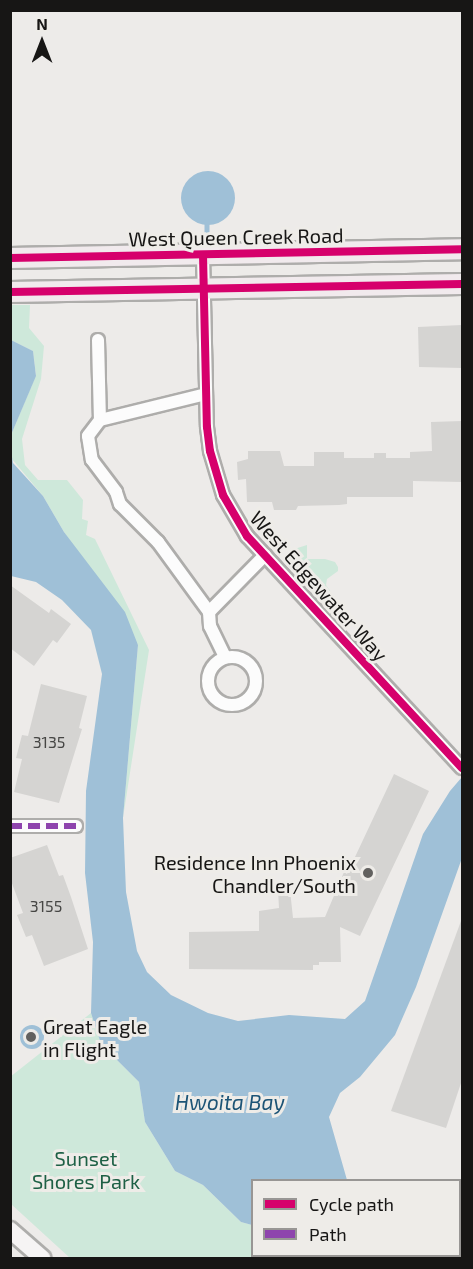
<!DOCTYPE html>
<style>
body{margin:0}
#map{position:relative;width:473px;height:1269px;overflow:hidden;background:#edebe9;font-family:"Exo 2",sans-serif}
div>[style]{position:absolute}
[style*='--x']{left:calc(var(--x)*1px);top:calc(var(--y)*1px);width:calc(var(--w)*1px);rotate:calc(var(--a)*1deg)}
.green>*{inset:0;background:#cee8da}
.water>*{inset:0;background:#9fc0d7}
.round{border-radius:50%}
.stream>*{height:4.5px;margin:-2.25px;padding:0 2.25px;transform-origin:2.25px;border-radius:2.25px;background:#9fc0d7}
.building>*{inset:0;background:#d5d4d2}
.roads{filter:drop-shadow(2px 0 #aeadab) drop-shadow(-2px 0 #aeadab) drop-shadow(0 2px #aeadab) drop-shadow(0 -2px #aeadab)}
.street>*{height:12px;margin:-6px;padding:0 6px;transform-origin:6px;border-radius:6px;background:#fcfcfc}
.street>.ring{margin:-6px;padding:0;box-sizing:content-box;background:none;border:12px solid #fcfcfc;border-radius:50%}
.secondary>*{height:16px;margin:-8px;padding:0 8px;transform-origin:8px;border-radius:8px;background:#f6f4f4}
.primary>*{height:20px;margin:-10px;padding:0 10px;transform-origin:10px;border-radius:10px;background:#f1eaed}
.quiet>*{height:6px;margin-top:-3px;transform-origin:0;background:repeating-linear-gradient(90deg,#8e44ad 0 12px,transparent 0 18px)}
.cycleway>*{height:8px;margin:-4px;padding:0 4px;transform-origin:4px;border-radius:4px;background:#d6006c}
.dots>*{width:16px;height:16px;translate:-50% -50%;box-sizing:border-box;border:3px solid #eeece8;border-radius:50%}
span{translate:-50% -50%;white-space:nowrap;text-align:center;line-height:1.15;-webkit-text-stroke:6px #eeece8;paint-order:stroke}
.number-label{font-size:16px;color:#464644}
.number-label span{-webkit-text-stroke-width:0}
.street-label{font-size:20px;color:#171615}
.poi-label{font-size:20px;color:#171615}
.right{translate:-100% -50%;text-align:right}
.left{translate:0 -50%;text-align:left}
.park-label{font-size:20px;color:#1e6045}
.water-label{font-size:21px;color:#1c5476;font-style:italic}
.frame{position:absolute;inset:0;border:12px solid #171615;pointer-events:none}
.legend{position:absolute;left:251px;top:1179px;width:210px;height:78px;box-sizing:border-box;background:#eeece8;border:2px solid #989694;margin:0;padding:8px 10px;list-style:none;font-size:18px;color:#171615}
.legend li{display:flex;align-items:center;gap:12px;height:30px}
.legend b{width:30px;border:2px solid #989694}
.north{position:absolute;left:12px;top:12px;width:60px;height:60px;-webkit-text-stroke:4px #eeece8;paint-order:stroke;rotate:0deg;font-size:16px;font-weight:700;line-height:24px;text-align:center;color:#171615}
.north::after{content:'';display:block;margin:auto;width:21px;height:27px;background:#171615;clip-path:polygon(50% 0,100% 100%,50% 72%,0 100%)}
</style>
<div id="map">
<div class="green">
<div style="clip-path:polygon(10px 305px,30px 305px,29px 328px,44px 346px,41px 379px,22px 439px,25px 465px,38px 480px,67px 480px,83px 500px,82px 519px,88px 521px,86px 535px,95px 539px,149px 650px,123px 818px,138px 645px,64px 532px,43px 496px,12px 459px,11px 435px,36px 375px,33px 351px,11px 340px)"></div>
<div style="clip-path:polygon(307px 545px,307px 559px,325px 559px,335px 562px,338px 567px,338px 571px,327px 579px,326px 585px,331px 592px,320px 593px,288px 551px)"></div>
<div style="clip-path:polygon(91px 1013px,101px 1044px,139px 1082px,145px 1122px,175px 1171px,203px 1185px,241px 1222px,252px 1225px,252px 1256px,298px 1256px,297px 1258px,70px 1258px,11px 1204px,10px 1077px)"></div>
</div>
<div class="water">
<div class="round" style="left:181px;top:171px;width:54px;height:54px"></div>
<div style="clip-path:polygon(11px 340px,33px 351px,36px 376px,11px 435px)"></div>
<div style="clip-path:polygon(11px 451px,13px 463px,43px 496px,64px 532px,125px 612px,138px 645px,123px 818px,126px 892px,137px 951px,147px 972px,171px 995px,208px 1013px,238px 1021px,289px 1015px,345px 1019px,365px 1001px,423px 834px,450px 791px,462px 777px,462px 858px,416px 987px,395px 1035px,360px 1077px,340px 1093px,329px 1117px,347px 1180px,252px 1180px,252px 1225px,241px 1222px,203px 1185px,175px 1171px,145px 1122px,139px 1082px,101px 1044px,91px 1013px,93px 942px,85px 873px,86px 791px,102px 674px,91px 630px,62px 600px,36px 582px,11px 576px)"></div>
<div class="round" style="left:20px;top:1025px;width:24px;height:24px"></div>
</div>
<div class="stream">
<div style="--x:207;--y:221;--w:12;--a:90"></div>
</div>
<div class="building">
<div style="clip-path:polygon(462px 325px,462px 368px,419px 367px,418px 327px)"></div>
<div style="clip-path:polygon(462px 421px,462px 482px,413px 481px,413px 497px,347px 497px,347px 504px,339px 505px,298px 506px,296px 510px,274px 510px,272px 502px,247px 502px,246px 479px,238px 480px,237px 462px,248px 459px,248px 451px,280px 451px,284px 466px,314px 466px,314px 452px,344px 452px,344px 458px,374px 458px,374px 453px,386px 453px,386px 458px,410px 458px,410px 452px,432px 451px,431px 422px)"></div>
<div style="clip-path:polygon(10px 585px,49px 613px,51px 609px,71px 624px,57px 643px,53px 640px,34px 666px,10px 648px)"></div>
<div style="clip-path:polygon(41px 684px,87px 696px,79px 728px,82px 729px,59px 803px,14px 792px,22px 759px,16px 758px,22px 735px,28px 736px)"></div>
<div style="clip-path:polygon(394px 774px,429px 791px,360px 936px,340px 927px,341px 962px,319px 962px,319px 965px,313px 965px,313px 970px,189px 969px,189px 932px,259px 931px,259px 911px,279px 908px,278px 890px,290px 890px,293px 918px,325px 917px,344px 872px,347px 874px)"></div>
<div style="clip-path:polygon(47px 845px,59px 876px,63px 875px,71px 897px,88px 949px,44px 966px,32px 935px,26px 937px,17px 915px,23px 913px,10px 878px,10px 858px)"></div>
<div style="clip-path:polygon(461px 921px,462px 1080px,446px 1128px,391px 1111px)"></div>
</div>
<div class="roads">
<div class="street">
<div style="--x:203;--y:255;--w:172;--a:88.7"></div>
<div style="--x:207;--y:427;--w:24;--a:83"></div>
<div style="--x:210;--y:451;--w:46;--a:73.5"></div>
<div style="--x:223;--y:495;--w:48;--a:59.7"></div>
<div style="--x:247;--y:536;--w:316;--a:47.2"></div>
<div style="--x:98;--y:340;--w:80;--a:88.6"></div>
<div style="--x:206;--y:394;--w:109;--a:166.2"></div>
<div style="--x:100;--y:420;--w:20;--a:127"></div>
<div style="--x:88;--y:436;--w:24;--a:81"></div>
<div style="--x:92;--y:460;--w:40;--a:53"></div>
<div style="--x:116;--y:492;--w:13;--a:72"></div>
<div style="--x:120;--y:504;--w:54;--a:45"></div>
<div style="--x:158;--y:542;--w:87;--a:53.9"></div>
<div style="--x:209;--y:612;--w:80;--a:-45.5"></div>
<div style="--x:209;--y:612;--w:14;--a:86"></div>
<div style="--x:210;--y:626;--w:34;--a:64"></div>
<div class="ring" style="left:208px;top:657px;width:36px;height:36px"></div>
<div style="--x:10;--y:826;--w:66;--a:0"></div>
</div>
<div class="secondary">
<div style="--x:10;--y:1230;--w:43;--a:41.2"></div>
</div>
<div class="primary">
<div style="--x:10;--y:258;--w:452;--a:-1.1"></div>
<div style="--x:10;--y:292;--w:452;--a:-1"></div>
</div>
</div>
<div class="quiet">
<div style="--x:10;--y:826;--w:66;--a:0"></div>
</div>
<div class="cycleway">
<div style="--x:203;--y:255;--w:172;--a:88.7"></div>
<div style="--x:207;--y:427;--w:24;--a:83"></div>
<div style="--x:210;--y:451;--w:46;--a:73.5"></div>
<div style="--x:223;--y:495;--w:48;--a:59.7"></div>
<div style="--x:247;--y:536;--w:316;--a:47.2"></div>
<div style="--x:10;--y:258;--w:452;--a:-1.1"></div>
<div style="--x:10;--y:292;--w:452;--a:-1"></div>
</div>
<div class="dots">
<div style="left:368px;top:873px;background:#62615f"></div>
<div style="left:31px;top:1037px;background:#62615f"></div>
</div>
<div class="number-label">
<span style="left:49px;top:742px">3135</span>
<span style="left:46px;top:906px">3155</span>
</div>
<div class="street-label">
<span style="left:236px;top:237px;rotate:-1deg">West Queen Creek Road</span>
<span style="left:319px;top:586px;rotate:48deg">West Edgewater Way</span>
</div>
<div class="poi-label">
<span class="right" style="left:356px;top:874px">Residence Inn Phoenix<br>Chandler/South</span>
<span class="left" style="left:43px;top:1038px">Great Eagle<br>in Flight</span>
</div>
<div class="park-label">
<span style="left:86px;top:1170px">Sunset<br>Shores Park</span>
</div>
<div class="water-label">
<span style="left:230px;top:1102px">Hwoita Bay</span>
</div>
<div class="frame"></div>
<ul class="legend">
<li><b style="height:8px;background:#d6006c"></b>Cycle path</li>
<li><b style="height:8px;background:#8e44ad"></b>Path</li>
</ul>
<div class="north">N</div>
</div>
